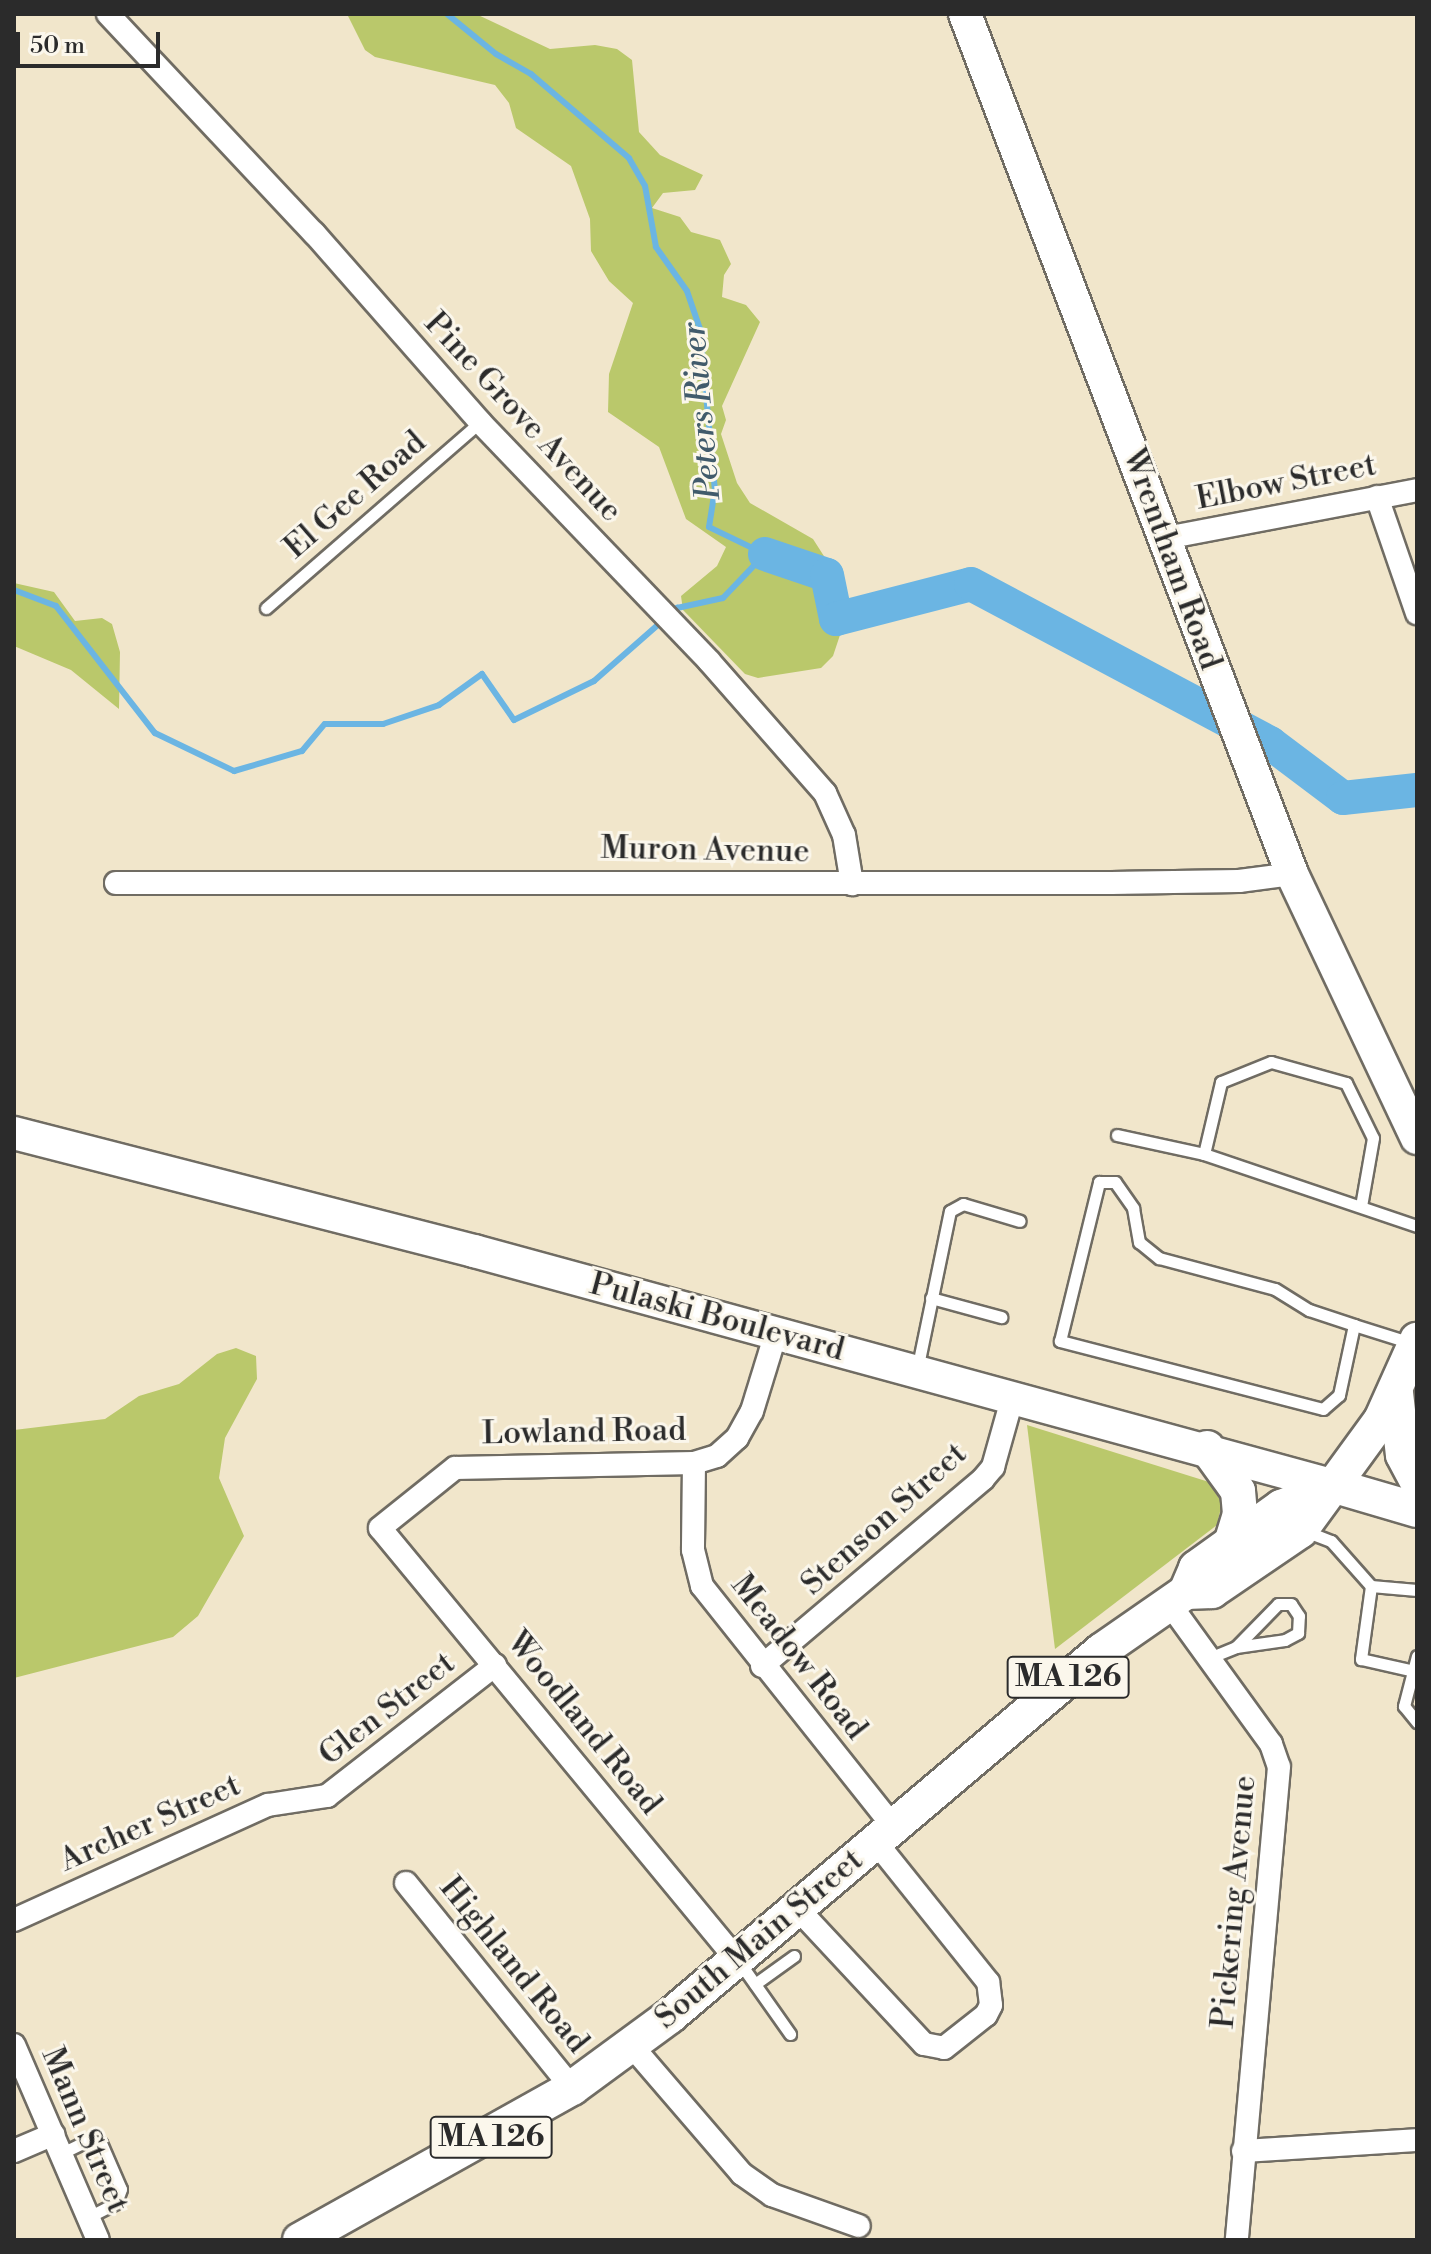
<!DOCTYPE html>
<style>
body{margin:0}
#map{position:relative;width:1431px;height:2254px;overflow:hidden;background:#f1e6cb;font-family:"Libre Bodoni",serif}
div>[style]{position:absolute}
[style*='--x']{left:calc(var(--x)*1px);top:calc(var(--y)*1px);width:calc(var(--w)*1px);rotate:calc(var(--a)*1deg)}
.green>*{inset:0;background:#bac86b}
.stream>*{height:6px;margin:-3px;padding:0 3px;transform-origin:3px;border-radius:3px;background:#6bb5e3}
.river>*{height:34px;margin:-17px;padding:0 17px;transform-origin:17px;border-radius:17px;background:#6bb5e3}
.roads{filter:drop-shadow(2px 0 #706c63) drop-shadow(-2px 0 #706c63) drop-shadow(0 2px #706c63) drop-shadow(0 -2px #706c63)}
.lane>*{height:11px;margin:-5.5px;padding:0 5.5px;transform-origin:5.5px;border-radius:5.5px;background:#fff}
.street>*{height:22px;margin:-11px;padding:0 11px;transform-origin:11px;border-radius:11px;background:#fff}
.secondary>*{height:32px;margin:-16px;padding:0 16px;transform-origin:16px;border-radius:16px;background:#fff}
.primary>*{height:34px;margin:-17px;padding:0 17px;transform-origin:17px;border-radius:17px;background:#fff}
span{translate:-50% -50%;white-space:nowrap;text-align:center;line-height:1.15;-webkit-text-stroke:6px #fbf7ec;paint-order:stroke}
.shield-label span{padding:2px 6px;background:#fbf7ec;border:2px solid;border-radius:6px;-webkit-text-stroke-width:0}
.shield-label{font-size:30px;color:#2b2b2b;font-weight:700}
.street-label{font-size:32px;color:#2b2b2b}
.water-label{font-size:34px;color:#415b6b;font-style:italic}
.frame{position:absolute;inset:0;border:16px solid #2b2b2b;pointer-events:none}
.scale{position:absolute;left:16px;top:32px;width:144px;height:36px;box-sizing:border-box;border:4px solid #2b2b2b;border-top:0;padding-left:10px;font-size:24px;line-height:28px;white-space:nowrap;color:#2b2b2b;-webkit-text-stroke:6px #fbf7ec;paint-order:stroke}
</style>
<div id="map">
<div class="green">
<div style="clip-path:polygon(347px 14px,476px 14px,550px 49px,595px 45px,617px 49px,632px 60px,639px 132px,660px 155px,703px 175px,695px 190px,663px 193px,652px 208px,680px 217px,691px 232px,720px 240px,731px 264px,724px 275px,722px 297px,746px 305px,760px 322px,722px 406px,726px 420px,721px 434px,737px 483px,750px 503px,813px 539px,838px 578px,844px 595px,842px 629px,833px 656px,821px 668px,758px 678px,745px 674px,683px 610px,681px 596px,717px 566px,726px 547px,686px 519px,659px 447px,608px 412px,609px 374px,633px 303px,609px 281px,591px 251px,590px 219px,571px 166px,516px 128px,509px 103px,495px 85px,375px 57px,365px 50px)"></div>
<div style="clip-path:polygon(14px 583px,54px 592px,75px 621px,102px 618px,112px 624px,120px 652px,119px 709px,71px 670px,14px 646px)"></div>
<div style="clip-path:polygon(236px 1348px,256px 1356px,257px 1379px,225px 1438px,219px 1478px,244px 1536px,198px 1616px,173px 1637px,14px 1678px,14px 1430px,105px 1419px,139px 1396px,179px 1384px,217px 1354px)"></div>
<div style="clip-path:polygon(1027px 1425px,1209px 1482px,1222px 1503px,1217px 1525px,1055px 1649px)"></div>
</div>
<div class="stream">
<div style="--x:14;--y:590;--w:45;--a:20.9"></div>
<div style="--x:56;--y:606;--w:161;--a:52.1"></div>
<div style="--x:155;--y:733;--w:88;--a:25.7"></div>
<div style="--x:234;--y:771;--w:71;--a:-16.4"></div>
<div style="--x:302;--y:751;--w:35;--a:-50"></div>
<div style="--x:325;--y:724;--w:58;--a:0"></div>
<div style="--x:383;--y:724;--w:59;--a:-18.7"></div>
<div style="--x:439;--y:705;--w:53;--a:-35.8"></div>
<div style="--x:482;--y:674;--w:56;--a:55.2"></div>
<div style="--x:514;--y:720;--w:89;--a:-26"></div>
<div style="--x:594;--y:681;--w:111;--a:-41.3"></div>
<div style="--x:677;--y:608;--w:47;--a:-12.3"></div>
<div style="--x:723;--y:598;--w:61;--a:-46.3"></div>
<div style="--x:765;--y:554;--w:62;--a:-154.3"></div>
<div style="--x:709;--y:527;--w:36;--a:-81"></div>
<div style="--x:715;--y:491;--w:163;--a:-95.3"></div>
<div style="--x:700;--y:329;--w:40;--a:-108.9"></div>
<div style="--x:687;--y:291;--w:54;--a:-125.2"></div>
<div style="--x:656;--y:247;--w:62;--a:-100.2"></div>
<div style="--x:645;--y:186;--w:32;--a:-120"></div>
<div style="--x:629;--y:158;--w:129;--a:-139.4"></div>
<div style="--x:531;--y:74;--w:40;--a:-150.3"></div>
<div style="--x:496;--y:54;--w:63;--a:-140.8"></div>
</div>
<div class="river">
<div style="--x:765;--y:554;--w:65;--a:18.7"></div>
<div style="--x:827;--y:575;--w:45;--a:78.4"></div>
<div style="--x:836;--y:619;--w:139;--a:-14.5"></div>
<div style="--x:971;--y:584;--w:339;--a:28"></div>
<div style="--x:1270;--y:743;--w:91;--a:37"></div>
<div style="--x:1343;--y:798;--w:74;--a:-6.2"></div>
</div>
<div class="roads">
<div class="lane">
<div style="--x:266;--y:608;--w:284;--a:-41"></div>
<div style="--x:1117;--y:1135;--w:89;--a:12.3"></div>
<div style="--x:1204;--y:1154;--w:225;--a:18.7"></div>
<div style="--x:1204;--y:1154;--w:74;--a:-76.7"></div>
<div style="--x:1221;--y:1082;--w:54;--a:-21.8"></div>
<div style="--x:1271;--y:1062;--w:78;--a:15.6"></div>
<div style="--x:1346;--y:1083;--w:61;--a:63.9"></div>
<div style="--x:1373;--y:1138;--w:69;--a:100"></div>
<div style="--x:931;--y:1298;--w:73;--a:15.2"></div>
<div style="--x:1354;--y:1325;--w:72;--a:102.1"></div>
<div style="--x:1339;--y:1395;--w:21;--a:139"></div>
<div style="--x:1323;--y:1409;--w:272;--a:-165.5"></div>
<div style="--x:1060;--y:1341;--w:164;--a:-76.2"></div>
<div style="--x:1099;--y:1182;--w:16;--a:0"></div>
<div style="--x:1115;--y:1182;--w:32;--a:55"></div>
<div style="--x:1133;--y:1208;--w:35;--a:80"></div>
<div style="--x:1139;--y:1242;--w:26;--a:39"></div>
<div style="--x:1159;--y:1258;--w:120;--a:15"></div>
<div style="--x:1275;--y:1289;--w:40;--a:32"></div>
<div style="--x:1309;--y:1310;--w:47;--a:18.4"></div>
<div style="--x:1354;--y:1325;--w:60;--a:17.5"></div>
<div style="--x:917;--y:1370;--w:162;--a:-78.3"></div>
<div style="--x:950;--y:1211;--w:15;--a:-28"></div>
<div style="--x:963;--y:1204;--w:59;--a:16.6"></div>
<div style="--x:1305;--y:1531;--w:28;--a:21"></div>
<div style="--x:1331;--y:1541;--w:60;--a:48.4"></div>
<div style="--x:1371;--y:1586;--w:74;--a:97.8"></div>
<div style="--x:1361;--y:1659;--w:54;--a:12.8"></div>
<div style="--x:1371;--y:1586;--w:46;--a:5"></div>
<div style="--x:1417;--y:1656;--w:52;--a:104.6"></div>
<div style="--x:1404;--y:1706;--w:21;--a:51"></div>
<div style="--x:1209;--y:1658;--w:29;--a:-22"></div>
<div style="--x:1236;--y:1647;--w:49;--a:-8.1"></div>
<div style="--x:1285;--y:1640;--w:15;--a:-28"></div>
<div style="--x:1298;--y:1633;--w:17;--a:-87"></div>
<div style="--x:1299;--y:1616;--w:14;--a:-124"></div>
<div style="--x:1291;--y:1604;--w:13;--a:180"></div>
<div style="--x:1278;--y:1604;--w:60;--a:134.3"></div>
<div style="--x:740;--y:1963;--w:87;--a:54.8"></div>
<div style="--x:755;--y:1984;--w:48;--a:-35.7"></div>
<div style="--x:62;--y:2153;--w:28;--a:-26"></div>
<div style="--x:87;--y:2141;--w:14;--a:8"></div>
<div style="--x:101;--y:2143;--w:50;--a:66.5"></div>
<div style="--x:121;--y:2189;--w:15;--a:110"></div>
<div style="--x:116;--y:2203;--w:31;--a:153"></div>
</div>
<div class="street">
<div style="--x:108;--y:14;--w:301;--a:46.8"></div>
<div style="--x:314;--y:233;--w:252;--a:48.7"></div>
<div style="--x:480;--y:422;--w:331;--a:46.2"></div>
<div style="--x:709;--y:661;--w:176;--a:48.7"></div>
<div style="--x:825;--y:793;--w:46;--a:65.7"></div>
<div style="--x:844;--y:835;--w:50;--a:80.7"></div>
<div style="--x:1377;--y:497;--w:123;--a:71"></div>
<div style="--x:1166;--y:538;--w:256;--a:-10.8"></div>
<div style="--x:116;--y:883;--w:995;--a:0"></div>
<div style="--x:1111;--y:883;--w:128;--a:-0.9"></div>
<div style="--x:1239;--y:881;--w:53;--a:-7.5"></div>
<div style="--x:694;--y:1463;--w:87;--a:90.7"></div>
<div style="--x:693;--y:1550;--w:37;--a:76"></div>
<div style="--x:702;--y:1586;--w:307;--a:51.5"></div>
<div style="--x:1169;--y:1603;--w:174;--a:54.1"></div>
<div style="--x:1271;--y:1744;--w:24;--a:71"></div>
<div style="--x:1279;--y:1767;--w:475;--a:95.1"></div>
<div style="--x:762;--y:1666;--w:289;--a:-40.2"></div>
<div style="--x:983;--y:1479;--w:16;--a:-50"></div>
<div style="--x:993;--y:1467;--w:74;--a:-74.3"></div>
<div style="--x:406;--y:1883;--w:264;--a:51"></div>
<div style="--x:797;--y:1908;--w:186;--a:47"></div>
<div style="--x:924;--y:2044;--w:20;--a:11"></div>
<div style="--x:944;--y:2048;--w:53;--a:-38.2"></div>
<div style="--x:986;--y:2015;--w:11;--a:-63"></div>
<div style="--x:991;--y:2005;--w:23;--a:-97"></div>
<div style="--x:988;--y:1982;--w:181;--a:-128.7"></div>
<div style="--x:14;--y:1920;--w:279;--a:-24.4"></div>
<div style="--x:268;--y:1805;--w:60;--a:-8.7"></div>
<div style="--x:327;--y:1796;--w:213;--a:-37.9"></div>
<div style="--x:737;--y:1960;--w:560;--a:-129.57"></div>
<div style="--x:380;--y:1528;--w:96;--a:-38.7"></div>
<div style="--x:455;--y:1468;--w:239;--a:-1.2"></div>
<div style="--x:694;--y:1463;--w:24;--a:-17"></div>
<div style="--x:717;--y:1456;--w:27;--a:-42"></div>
<div style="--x:737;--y:1438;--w:31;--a:-61"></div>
<div style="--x:752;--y:1411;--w:82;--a:-72.9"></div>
<div style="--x:14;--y:2045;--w:212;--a:66.7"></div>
<div style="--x:631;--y:2045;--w:170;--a:49.3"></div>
<div style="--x:742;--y:2174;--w:37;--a:35"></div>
<div style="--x:772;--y:2195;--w:92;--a:19.6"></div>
<div style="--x:14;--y:2151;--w:43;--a:-23"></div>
<div style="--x:1243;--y:2151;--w:174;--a:-3.6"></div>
</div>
<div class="secondary">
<div style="--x:965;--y:14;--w:920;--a:69.18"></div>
<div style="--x:1292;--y:874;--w:292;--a:64.7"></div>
<div style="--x:14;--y:1133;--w:475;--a:14.4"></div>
<div style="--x:474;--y:1251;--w:892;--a:15.27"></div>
</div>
<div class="primary">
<div style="--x:1396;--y:1393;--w:62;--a:83.6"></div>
<div style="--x:1403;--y:1455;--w:30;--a:62"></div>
<div style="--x:1207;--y:1448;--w:53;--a:54.2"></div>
<div style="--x:1238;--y:1491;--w:23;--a:85"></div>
<div style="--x:1240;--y:1514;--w:30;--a:107"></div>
<div style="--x:1335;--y:1486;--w:85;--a:16.3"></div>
<div style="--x:1186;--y:1592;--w:26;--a:-67"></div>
<div style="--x:1196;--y:1568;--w:105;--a:-35.7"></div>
<div style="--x:1281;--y:1507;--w:58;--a:-21.3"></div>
<div style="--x:300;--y:2240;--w:312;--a:-29.2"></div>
<div style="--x:572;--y:2088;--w:122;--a:-36.3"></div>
<div style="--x:670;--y:2016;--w:565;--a:-40.26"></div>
<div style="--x:1101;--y:1651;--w:103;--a:-34.8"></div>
<div style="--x:1186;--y:1592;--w:26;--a:-2"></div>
<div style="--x:1212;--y:1591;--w:107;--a:-34.3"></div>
<div style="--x:1300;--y:1531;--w:137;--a:-53.9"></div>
<div style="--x:1381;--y:1420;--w:88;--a:-65.8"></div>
</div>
</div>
<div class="shield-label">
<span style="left:1068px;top:1677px">MA 126</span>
<span style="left:491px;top:2137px">MA 126</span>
</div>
<div class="street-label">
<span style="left:523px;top:417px;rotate:47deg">Pine Grove Avenue</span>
<span style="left:1286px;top:482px;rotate:-11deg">Elbow Street</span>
<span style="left:355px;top:495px;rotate:-41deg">El Gee Road</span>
<span style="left:1172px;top:559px;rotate:70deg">Wrentham Road</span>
<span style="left:705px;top:850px;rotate:1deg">Muron Avenue</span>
<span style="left:717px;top:1317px;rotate:15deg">Pulaski Boulevard</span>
<span style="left:584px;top:1432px;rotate:-1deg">Lowland Road</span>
<span style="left:884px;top:1519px;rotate:-42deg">Stenson Street</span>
<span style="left:799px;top:1657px;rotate:52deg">Meadow Road</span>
<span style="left:387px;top:1709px;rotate:-38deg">Glen Street</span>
<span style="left:584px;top:1723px;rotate:51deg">Woodland Road</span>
<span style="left:150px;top:1823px;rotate:-24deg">Archer Street</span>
<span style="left:1234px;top:1902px;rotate:-85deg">Pickering Avenue</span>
<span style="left:759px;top:1939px;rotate:-40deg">South Main Street</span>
<span style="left:514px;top:1965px;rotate:51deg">Highland Road</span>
<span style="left:85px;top:2130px;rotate:67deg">Mann Street</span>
</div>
<div class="water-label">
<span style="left:702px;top:411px;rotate:-95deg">Peters River</span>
</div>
<div class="frame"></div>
<div class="scale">50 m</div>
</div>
